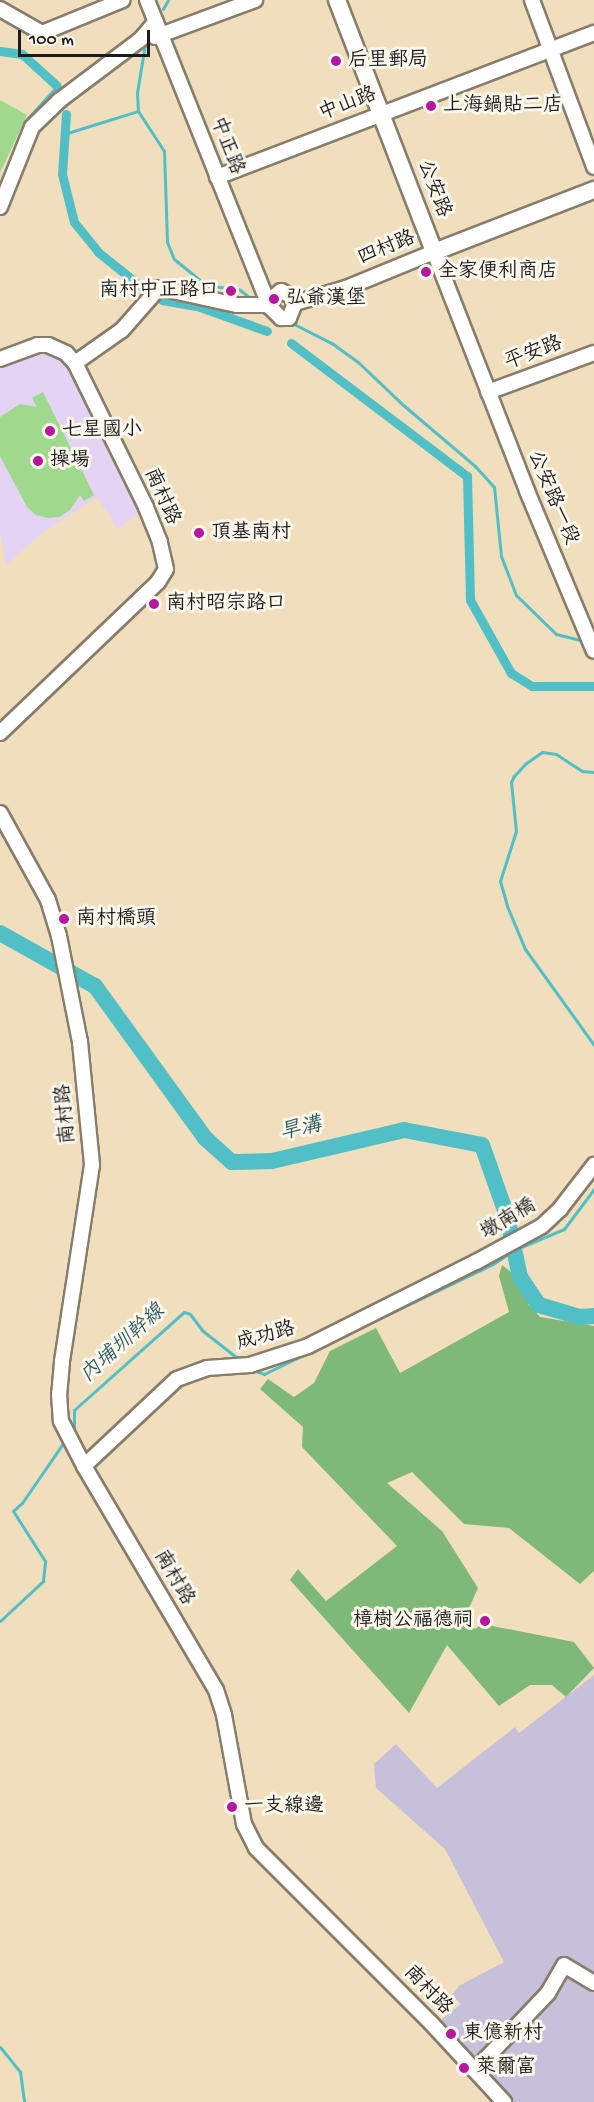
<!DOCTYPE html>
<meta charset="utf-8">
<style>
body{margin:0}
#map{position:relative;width:594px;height:2102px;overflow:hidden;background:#f0debc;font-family:"Gochi Hand","LXGW WenKai TC",sans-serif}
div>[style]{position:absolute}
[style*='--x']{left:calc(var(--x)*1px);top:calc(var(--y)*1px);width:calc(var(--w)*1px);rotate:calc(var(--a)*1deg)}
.built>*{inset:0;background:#e4d3f2}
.industrial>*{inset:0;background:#c6c0da}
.green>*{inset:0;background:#9ed98d}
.forest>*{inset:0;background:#7eb978}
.stream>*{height:3px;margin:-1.5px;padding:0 1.5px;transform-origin:1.5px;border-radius:1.5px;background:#51bfc6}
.canal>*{height:9px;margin:-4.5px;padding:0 4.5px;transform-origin:4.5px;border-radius:4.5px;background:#51bfc6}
.river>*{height:16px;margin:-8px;padding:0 8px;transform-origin:8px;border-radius:8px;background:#51bfc6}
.roads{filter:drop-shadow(2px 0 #867d6c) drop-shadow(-2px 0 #867d6c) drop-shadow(0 2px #867d6c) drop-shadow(0 -2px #867d6c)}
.minor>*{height:14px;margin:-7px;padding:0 7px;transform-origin:7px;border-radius:7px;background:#fff}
.major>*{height:16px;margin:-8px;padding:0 8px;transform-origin:8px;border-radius:8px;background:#fff}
.dots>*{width:16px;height:16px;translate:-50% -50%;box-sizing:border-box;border:3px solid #fbf7ec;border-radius:50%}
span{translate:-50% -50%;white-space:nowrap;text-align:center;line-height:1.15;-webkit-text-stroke:6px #fbf7ec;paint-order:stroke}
.poi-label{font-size:20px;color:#1c1c1c}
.left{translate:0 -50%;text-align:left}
.right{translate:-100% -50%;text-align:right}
.street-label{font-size:20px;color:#1c1c1c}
.water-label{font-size:21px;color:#315d60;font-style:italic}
.scale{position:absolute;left:18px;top:30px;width:132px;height:27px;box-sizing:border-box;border:3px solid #1c1c1c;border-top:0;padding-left:8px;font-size:18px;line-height:21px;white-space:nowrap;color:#1c1c1c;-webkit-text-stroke:4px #fbf7ec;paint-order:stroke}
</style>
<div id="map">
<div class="built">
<div style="clip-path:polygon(49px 351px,67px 359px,139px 513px,118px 529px,97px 497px,41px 534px,6px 565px,0 531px,0 366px,35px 352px)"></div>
</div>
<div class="industrial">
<div style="clip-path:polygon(594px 1675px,594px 2102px,512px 2102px,437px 2023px,461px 2004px,452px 1995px,459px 1986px,504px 1962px,445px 1849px,376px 1788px,374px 1764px,396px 1744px,437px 1788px,515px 1727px,519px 1733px)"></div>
</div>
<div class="green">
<div style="clip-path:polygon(0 100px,27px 115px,0 173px)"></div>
<div style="clip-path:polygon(43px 392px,94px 495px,84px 501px,80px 495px,70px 510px,59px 517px,47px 518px,36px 515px,27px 507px,0 456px,0 417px,20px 404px,37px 407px,32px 398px)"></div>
</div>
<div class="forest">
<div style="clip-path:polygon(502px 1265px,531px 1288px,528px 1304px,540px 1317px,594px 1326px,594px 1571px,580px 1584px,509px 1528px,464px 1524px,412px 1472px,387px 1483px,442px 1531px,478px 1588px,464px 1619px,475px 1629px,482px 1624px,574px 1642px,594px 1668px,566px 1697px,552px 1685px,530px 1685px,499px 1706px,447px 1645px,409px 1713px,290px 1580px,298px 1569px,326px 1601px,397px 1546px,302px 1447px,303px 1427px,260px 1389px,268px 1379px,294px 1397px,314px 1383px,330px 1351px,376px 1328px,400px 1373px,509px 1312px,499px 1276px)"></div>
</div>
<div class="stream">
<div style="--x:163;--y:9;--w:10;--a:-61"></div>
<div style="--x:145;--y:44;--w:50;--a:99.3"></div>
<div style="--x:137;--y:93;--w:18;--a:87"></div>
<div style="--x:138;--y:111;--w:48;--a:57"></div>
<div style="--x:164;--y:151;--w:91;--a:88.1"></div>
<div style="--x:167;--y:242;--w:18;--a:68"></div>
<div style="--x:174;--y:259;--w:41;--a:39.1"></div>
<div style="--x:206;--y:285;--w:34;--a:8"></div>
<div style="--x:240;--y:290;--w:16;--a:38"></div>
<div style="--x:64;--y:134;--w:77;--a:-17.3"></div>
<div style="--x:0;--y:187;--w:74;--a:-67.9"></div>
<div style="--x:28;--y:118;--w:43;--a:-47.8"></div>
<div style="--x:292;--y:323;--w:46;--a:27.1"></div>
<div style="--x:333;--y:344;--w:32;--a:36"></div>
<div style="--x:359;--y:363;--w:59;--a:43.6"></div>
<div style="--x:402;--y:404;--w:96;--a:40.3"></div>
<div style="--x:475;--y:466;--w:28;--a:48"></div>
<div style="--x:494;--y:487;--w:69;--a:84.2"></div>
<div style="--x:501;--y:556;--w:42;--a:69"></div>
<div style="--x:516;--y:595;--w:56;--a:44.3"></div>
<div style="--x:556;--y:634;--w:29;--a:14"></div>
<div style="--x:594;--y:772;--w:12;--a:-175"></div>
<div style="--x:582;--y:771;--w:31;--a:-147"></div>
<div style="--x:556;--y:754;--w:14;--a:-172"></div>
<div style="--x:542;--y:752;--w:19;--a:145"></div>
<div style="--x:526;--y:763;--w:18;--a:133"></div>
<div style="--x:514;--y:776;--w:7;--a:117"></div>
<div style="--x:511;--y:782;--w:49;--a:84.2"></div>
<div style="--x:516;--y:831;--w:52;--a:107.7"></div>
<div style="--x:500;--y:881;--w:26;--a:74"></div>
<div style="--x:507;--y:906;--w:47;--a:67.3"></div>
<div style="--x:525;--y:949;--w:118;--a:54.3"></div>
<div style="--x:351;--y:1332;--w:157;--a:-25.6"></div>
<div style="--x:493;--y:1264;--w:25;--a:-34"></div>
<div style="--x:514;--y:1250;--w:54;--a:-22.8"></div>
<div style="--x:564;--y:1229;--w:50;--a:-53.1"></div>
<div style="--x:253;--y:1370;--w:12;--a:20"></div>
<div style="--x:264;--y:1374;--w:48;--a:-26"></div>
<div style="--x:71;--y:1431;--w:5;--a:-53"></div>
<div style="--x:74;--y:1427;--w:17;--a:-90"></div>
<div style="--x:74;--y:1410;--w:147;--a:-41.7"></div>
<div style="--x:184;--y:1312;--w:6;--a:18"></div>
<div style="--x:190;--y:1314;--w:21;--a:53"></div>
<div style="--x:203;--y:1331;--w:48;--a:38.3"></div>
<div style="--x:0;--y:1621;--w:59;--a:-42.9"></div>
<div style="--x:43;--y:1581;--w:20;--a:-84"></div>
<div style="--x:45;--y:1561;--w:59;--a:-122.6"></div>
<div style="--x:13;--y:1511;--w:12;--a:-42"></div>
<div style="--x:22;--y:1503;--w:78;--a:-55.5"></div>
<div style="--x:0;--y:2047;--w:32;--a:51"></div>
<div style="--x:20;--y:2072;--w:30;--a:82"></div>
</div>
<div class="canal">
<div style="--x:0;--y:51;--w:22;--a:8"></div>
<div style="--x:22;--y:54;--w:47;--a:42.4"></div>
<div style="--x:66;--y:114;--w:60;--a:93.8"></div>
<div style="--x:62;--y:174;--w:49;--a:76"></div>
<div style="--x:74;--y:222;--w:38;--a:51"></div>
<div style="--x:98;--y:252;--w:59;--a:38.8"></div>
<div style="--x:162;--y:300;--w:39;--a:10"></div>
<div style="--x:200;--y:307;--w:71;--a:19.7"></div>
<div style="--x:291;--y:343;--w:221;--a:37.1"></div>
<div style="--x:467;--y:476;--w:124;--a:88.6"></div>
<div style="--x:470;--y:600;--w:84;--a:60.7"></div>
<div style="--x:511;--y:673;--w:25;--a:32"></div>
<div style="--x:532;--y:686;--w:62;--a:0"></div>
</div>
<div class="river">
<div style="--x:0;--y:933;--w:109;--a:29.2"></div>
<div style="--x:95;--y:986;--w:188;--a:54.1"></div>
<div style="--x:205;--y:1138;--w:36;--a:42"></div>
<div style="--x:232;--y:1162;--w:40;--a:-1.4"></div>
<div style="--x:272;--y:1161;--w:136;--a:-13.2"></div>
<div style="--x:404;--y:1130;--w:79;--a:10.9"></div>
<div style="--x:482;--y:1145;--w:75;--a:70.6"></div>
<div style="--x:507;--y:1216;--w:62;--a:78"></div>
<div style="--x:520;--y:1277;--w:34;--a:56"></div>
<div style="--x:539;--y:1305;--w:43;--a:16.3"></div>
<div style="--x:580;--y:1317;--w:14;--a:-4"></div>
</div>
<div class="roads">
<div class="minor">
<div style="--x:147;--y:0;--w:331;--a:68.2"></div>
<div style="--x:270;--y:307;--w:16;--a:45"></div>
<div style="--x:281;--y:318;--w:8;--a:0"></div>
<div style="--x:289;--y:318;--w:16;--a:-68"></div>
<div style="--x:295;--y:303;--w:8;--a:-120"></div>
<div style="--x:291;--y:296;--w:11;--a:-153"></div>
<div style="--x:281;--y:291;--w:13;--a:141"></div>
<div style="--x:271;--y:299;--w:6;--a:99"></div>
<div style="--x:532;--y:0;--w:178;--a:69.6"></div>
<div style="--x:0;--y:9;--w:48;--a:29.7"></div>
<div style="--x:42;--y:33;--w:87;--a:-22.2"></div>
<div style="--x:155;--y:37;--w:107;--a:-20.3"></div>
<div style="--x:217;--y:177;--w:404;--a:-20.9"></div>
<div style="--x:0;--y:207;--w:86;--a:-68.2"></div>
<div style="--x:32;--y:127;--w:39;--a:-44"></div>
<div style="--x:60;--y:100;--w:101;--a:-37"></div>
<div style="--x:141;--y:39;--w:23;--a:-50"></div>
<div style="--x:295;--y:303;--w:53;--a:-16.4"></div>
<div style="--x:346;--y:288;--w:95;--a:-22.2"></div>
<div style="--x:434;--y:252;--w:256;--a:68.7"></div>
<div style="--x:527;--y:491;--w:173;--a:67.3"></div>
<div style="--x:0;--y:359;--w:40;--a:-20.2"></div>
<div style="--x:38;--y:345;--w:10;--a:0"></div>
<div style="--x:48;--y:345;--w:20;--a:24"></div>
<div style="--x:66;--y:353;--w:13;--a:48"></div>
<div style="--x:488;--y:392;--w:113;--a:-20.2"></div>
<div style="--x:0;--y:733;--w:219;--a:-43.7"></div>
<div style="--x:158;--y:582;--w:15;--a:-58"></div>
<div style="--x:166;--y:569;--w:28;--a:-103"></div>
<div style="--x:160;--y:542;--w:38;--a:-112"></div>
<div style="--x:146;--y:507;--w:161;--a:-116.2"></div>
<div style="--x:75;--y:363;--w:57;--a:-35.1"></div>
<div style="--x:122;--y:330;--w:56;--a:-48.6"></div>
<div style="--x:159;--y:288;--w:80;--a:12.3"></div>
<div style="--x:237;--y:305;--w:33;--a:0"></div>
<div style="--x:0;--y:813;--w:99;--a:61.1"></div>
<div style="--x:48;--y:900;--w:38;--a:73"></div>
<div style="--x:59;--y:936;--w:108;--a:78.8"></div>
<div style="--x:80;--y:1042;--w:124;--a:84.4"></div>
<div style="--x:92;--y:1165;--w:199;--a:98.7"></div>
<div style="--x:62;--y:1362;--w:32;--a:95"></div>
<div style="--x:59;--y:1394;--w:27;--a:86"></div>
<div style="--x:61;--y:1421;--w:51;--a:62.9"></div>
<div style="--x:84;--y:1466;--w:260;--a:59.5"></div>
<div style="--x:216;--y:1690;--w:26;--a:72"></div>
<div style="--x:224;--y:1715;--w:111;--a:79.6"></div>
<div style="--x:244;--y:1824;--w:27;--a:63"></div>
<div style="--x:256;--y:1848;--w:247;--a:45"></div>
<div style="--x:431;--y:2023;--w:108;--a:47.3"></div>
<div style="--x:84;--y:1466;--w:127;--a:-43.1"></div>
<div style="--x:177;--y:1379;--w:32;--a:-20"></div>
<div style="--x:207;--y:1368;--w:43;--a:-4"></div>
<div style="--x:250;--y:1365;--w:61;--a:-18.1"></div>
<div style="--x:308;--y:1346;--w:188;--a:-26.6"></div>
<div style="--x:476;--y:1262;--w:75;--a:-28.6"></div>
<div style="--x:542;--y:1226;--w:25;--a:-43"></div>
<div style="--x:560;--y:1209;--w:56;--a:-52.3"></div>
<div style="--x:475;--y:2070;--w:106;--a:-46.5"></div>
<div style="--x:548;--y:1993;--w:32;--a:-60"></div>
<div style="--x:564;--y:1965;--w:35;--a:31"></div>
</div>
<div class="major">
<div style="--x:337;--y:0;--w:270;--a:68.9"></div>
<div style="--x:434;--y:252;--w:172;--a:-21.2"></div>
</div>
</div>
<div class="dots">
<div style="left:336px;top:61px;background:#b5179e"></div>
<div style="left:431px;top:106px;background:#b5179e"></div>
<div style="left:426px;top:272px;background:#b5179e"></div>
<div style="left:231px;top:291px;background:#b5179e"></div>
<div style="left:274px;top:299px;background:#b5179e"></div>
<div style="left:50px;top:431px;background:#b5179e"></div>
<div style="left:38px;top:461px;background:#b5179e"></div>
<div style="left:199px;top:533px;background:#b5179e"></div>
<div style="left:154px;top:604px;background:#b5179e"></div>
<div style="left:64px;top:919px;background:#b5179e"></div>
<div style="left:485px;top:1621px;background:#b5179e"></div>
<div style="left:232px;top:1807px;background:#b5179e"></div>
<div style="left:451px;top:2034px;background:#b5179e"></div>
<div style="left:464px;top:2068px;background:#b5179e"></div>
</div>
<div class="poi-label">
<span class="left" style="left:348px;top:61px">后里郵局</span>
<span class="left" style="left:443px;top:106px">上海鍋貼二店</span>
<span class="left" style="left:438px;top:272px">全家便利商店</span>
<span class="right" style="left:219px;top:291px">南村中正路口</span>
<span class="left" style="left:286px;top:299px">弘爺漢堡</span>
<span class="left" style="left:62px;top:431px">七星國小</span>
<span class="left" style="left:50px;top:461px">操場</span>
<span class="left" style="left:211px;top:533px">頂基南村</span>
<span class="left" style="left:166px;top:604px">南村昭宗路口</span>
<span class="left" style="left:76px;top:919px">南村橋頭</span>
<span class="right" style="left:473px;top:1621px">樟樹公福德祠</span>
<span class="left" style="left:244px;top:1807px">一支線邊</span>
<span class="left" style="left:463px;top:2034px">東億新村</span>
<span class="left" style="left:476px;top:2068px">萊爾富</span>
</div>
<div class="street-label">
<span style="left:348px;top:105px;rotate:-21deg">中山路</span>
<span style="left:226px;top:146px;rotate:69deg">中正路</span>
<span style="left:433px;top:189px;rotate:69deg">公安路</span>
<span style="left:387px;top:249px;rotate:-22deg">四村路</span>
<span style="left:534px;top:354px;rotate:-21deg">平安路</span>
<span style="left:161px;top:497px;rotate:66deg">南村路</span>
<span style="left:552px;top:498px;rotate:67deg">公安路一段</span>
<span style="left:67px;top:1114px;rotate:-95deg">南村路</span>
<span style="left:509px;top:1220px;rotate:-31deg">墩南橋</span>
<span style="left:266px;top:1337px;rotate:-15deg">成功路</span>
<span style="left:173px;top:1578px;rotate:60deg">南村路</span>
<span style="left:427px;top:1991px;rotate:46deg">南村路</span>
</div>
<div class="water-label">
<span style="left:301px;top:1131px;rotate:-13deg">旱溝</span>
<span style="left:124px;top:1345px;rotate:-42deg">內埔圳幹線</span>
</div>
<div class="scale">100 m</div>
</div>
